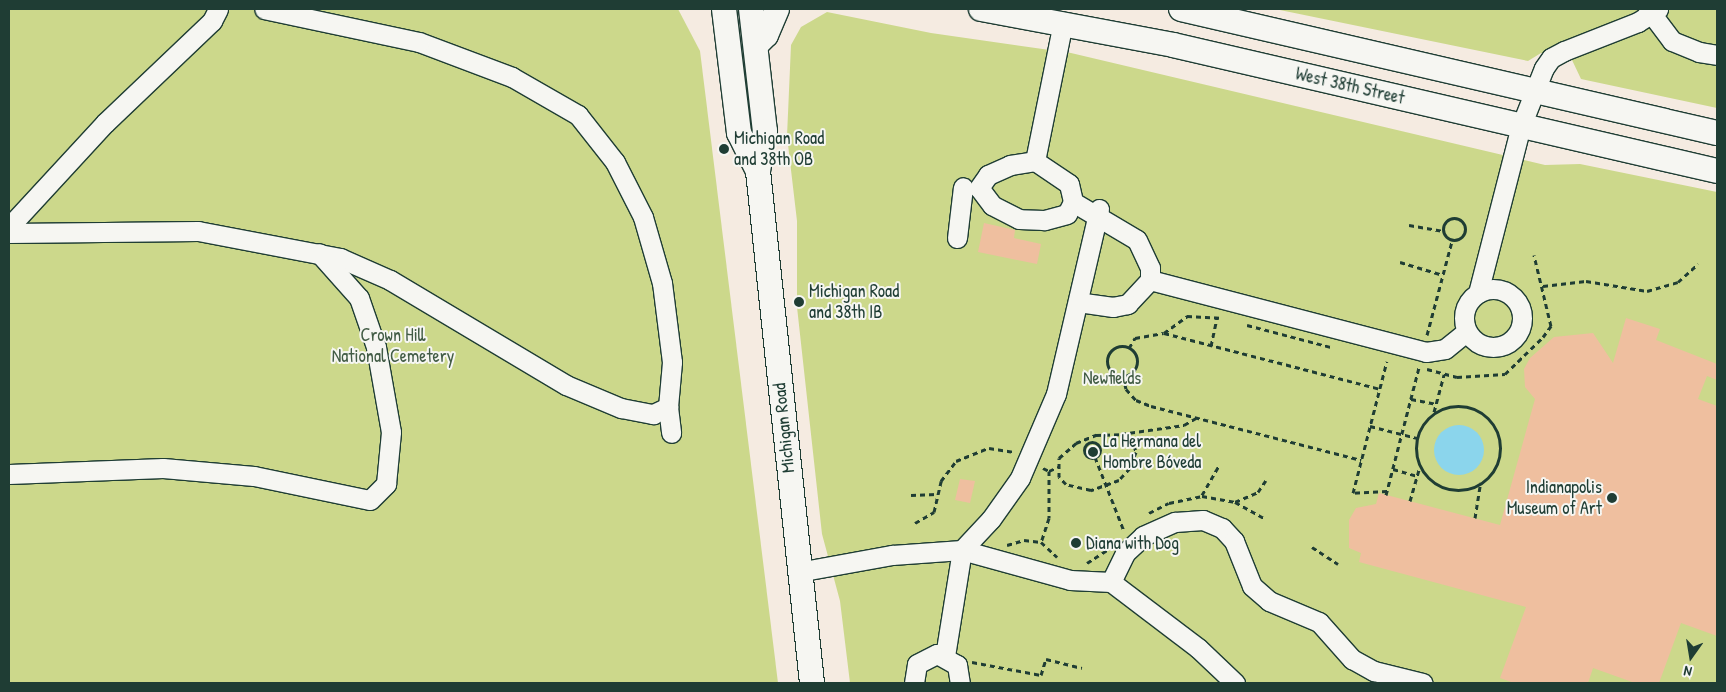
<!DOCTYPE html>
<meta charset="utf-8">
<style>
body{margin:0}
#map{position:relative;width:1726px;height:692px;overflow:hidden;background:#f5ebe1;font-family:"Patrick Hand",sans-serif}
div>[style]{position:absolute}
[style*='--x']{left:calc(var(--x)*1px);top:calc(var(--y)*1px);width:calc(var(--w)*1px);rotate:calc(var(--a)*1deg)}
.green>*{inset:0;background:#ccd88b}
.water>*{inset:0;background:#8bd5ec}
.round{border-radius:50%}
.building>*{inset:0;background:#efbf9f}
.path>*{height:3px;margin-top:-1.5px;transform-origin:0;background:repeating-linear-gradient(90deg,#1f3d34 0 5px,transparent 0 9px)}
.path>.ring{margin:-1.5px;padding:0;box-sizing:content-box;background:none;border:3px solid #1f3d34;border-radius:50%}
.roads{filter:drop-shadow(1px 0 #1f3d34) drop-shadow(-1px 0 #1f3d34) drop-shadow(0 1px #1f3d34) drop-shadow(0 -1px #1f3d34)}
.minor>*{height:19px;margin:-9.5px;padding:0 9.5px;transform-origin:9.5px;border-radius:9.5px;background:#f6f6f2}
.minor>.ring{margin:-9.5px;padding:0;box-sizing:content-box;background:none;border:19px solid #f6f6f2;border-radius:50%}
.major>*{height:24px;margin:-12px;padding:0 12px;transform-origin:12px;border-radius:12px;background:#f6f6f2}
.dots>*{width:14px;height:14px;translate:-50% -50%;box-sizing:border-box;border:2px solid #f6f6f2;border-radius:50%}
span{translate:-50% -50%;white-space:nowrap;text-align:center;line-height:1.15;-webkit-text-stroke:4px #f6f6f2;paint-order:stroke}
.street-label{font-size:18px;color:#1f3d34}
.poi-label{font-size:18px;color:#1f3d34}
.left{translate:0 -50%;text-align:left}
.right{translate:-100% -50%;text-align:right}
.park-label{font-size:18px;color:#425c45}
.frame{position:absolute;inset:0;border:10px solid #1f3d34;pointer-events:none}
.north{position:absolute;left:1666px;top:632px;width:50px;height:50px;-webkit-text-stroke:4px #f6f6f2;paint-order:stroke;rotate:193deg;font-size:14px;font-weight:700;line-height:20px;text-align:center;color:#1f3d34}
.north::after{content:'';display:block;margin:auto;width:18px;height:22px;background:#1f3d34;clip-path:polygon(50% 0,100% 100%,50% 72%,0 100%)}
</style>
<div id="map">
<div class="green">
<div style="clip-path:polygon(9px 9px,678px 9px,700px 51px,778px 683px,9px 683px)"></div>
<div style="clip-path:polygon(1275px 9px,1717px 9px,1717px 108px,1581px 79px,1572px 60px,1541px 53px,1528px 61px)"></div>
<div style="clip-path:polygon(827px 12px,931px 33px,1071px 53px,1545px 165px,1580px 164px,1717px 192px,1717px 683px,850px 683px,840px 601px,822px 534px,797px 307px,797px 221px,787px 136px,791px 45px,801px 27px)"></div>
</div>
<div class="water">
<div class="round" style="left:1434px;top:425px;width:50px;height:50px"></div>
</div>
<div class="building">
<div style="clip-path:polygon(984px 223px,1015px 230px,1014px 238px,1041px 244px,1037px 264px,978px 252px)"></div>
<div style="clip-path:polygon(1626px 318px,1660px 329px,1656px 340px,1717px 364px,1717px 380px,1707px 376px,1698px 399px,1717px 406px,1717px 636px,1681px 623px,1659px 683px,1635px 683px,1593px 668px,1588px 683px,1514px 683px,1500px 678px,1526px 607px,1359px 562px,1361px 553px,1349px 548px,1349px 520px,1356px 508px,1376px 504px,1379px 493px,1500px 525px,1535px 399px,1525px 387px,1524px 369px,1530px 358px,1554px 337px,1593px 333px,1613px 363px)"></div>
<div style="clip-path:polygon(960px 479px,975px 481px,970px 503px,955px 500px)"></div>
</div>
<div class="path">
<div class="ring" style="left:1443px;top:218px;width:19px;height:19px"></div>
<div style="--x:1409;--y:225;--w:35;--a:10"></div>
<div style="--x:1400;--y:262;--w:45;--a:16.8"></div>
<div style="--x:1543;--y:286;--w:43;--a:-6.6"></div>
<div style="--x:1586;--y:281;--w:62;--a:9.3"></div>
<div style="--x:1647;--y:291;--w:32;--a:-16"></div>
<div style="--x:1678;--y:282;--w:27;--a:-42"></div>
<div style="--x:1247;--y:325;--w:87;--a:14.7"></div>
<div style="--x:1164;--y:333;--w:29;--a:-36"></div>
<div style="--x:1187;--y:316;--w:33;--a:3"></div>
<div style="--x:1427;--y:335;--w:97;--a:-75.1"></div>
<div style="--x:1211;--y:346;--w:30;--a:-78"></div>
<div class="ring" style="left:1107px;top:346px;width:27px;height:27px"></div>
<div style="--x:1129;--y:348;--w:12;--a:-59"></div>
<div style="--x:1135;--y:338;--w:29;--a:-10"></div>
<div style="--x:1164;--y:333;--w:223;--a:14.5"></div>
<div style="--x:1427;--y:369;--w:31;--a:15"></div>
<div style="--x:1457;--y:377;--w:48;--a:-3.6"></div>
<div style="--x:1505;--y:374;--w:53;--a:-44.2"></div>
<div style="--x:1543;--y:337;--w:14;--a:-54"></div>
<div style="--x:1551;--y:326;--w:73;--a:-103.5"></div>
<div style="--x:1123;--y:376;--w:13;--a:77"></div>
<div style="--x:1126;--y:389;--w:15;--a:48"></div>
<div style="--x:1136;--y:400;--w:16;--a:22"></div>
<div style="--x:1151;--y:406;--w:217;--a:14.4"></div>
<div style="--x:1411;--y:399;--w:25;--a:11"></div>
<div class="ring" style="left:1416px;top:406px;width:81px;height:81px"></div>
<div style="--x:1434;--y:412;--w:39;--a:-75"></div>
<div style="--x:1370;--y:426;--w:49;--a:14.3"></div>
<div style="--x:1121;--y:434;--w:17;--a:40"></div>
<div style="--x:1134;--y:445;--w:7;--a:74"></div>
<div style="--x:1136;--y:452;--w:17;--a:111"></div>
<div style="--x:1130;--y:468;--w:16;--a:133"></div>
<div style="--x:1119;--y:480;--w:30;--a:160"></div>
<div style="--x:1091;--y:490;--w:26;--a:-167"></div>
<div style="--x:1066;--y:484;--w:10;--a:-135"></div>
<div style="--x:1059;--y:477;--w:19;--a:-90"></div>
<div style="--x:1059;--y:458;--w:23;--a:-41"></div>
<div style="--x:1076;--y:443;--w:22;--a:-22"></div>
<div style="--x:1096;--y:435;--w:25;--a:-2"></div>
<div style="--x:1121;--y:434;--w:64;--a:-8.1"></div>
<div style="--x:1184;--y:425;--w:14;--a:-30"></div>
<div class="ring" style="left:1084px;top:442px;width:13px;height:13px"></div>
<div style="--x:1095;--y:457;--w:79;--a:68.6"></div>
<div style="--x:1043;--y:468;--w:7;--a:27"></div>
<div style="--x:1049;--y:471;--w:10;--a:-24"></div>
<div style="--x:1393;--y:469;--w:25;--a:16"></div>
<div style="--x:1049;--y:471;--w:47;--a:90"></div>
<div style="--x:1049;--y:518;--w:25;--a:108"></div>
<div style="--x:1041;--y:542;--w:22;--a:43"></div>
<div style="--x:1387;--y:491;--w:34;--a:177"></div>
<div style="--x:1353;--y:493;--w:136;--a:-75.6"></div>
<div style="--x:911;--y:495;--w:26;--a:-2"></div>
<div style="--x:1202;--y:495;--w:34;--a:-60"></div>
<div style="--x:1386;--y:495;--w:132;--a:-75.5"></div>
<div style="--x:1410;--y:501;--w:36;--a:-74"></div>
<div style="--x:1235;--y:502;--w:35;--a:29"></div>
<div style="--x:1149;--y:513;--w:22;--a:-27"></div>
<div style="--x:1169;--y:503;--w:34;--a:-12"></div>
<div style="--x:1202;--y:496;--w:34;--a:10"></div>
<div style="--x:1235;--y:502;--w:25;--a:-23"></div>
<div style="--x:1258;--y:492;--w:14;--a:-56"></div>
<div style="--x:1475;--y:518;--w:36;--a:-81"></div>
<div style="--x:915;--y:523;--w:22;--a:-30"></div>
<div style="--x:934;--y:512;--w:32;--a:-77"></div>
<div style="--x:941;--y:481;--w:25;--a:-53"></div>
<div style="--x:956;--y:461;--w:35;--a:-22"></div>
<div style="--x:989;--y:448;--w:24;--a:9"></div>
<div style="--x:1007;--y:545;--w:18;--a:-16"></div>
<div style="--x:1024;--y:540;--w:17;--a:7"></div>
<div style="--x:1312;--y:547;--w:31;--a:33"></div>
<div style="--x:1087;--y:563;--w:24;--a:-33"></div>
<div style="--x:972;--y:662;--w:70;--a:10.7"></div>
<div style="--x:1041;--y:675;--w:17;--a:-73"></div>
<div style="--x:1046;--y:659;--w:37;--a:14"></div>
</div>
<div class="roads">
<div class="minor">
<div style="--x:1648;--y:9;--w:40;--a:53"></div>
<div style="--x:1672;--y:41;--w:29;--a:22"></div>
<div style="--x:1699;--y:52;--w:18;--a:9"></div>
<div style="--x:1035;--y:161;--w:41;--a:34.1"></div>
<div style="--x:1069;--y:184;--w:18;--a:77"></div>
<div style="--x:1073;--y:202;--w:13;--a:117"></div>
<div style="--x:1067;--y:214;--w:24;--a:165"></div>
<div style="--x:1044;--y:220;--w:25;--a:-178"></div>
<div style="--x:1019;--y:219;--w:30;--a:-153"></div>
<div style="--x:992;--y:205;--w:21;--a:-127"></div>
<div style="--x:979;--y:188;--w:16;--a:-55"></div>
<div style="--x:988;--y:175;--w:24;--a:-24"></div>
<div style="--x:1010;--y:165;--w:25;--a:-9"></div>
<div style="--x:1035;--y:161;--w:142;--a:-78.6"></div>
<div style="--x:1073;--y:202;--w:74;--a:30.7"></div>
<div style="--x:1137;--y:240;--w:31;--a:65"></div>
<div style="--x:1150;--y:268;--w:12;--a:90"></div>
<div style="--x:1150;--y:280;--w:33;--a:133"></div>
<div style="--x:1128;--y:304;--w:15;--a:169"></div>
<div style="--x:1113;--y:307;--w:35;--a:-172"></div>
<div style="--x:9;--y:227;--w:142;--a:-47.3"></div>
<div style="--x:105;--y:123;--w:148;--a:-43.6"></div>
<div style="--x:212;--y:21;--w:13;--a:-63"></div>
<div style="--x:9;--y:233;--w:189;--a:-0.6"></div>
<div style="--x:198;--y:231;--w:145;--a:10.8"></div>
<div style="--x:340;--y:258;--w:55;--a:23.7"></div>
<div style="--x:390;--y:280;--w:205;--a:30.8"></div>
<div style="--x:566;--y:385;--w:60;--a:22.7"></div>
<div style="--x:621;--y:408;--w:33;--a:11"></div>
<div style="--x:653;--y:414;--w:17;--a:-25"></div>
<div style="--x:668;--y:407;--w:45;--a:-84.9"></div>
<div style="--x:672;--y:362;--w:80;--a:-97.2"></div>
<div style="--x:662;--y:283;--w:69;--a:-106.1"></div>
<div style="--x:643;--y:217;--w:62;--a:-117"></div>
<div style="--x:615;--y:162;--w:60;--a:-128.2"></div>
<div style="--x:578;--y:115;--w:76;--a:-150.1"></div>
<div style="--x:512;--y:77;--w:99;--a:-159.4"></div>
<div style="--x:419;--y:42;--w:158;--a:-168"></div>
<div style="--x:957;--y:238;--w:51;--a:-83.3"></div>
<div style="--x:1150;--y:280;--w:285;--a:14.6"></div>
<div style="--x:1426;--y:352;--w:19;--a:-9"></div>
<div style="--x:1445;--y:349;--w:28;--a:-39"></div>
<div class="ring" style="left:1464px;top:289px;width:39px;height:39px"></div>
<div style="--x:1478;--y:293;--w:172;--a:-75.6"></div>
<div style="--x:1521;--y:126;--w:62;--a:-68.4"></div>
<div style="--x:1544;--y:68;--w:12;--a:-55"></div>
<div style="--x:1551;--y:58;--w:15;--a:-28"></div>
<div style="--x:1564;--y:51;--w:79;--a:-21.4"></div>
<div style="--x:1638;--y:22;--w:24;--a:-33"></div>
<div style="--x:668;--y:407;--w:26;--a:83"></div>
<div style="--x:9;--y:474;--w:154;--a:-2.2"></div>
<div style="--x:163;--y:468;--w:91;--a:5"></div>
<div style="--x:254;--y:476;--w:118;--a:11.7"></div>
<div style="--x:370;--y:500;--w:23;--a:-45"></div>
<div style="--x:386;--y:484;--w:52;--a:-84.5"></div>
<div style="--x:391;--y:432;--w:86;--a:-100"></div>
<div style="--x:376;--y:347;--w:52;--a:-109.1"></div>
<div style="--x:359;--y:298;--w:60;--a:-131.6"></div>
<div style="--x:798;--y:572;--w:96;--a:-10.3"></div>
<div style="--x:892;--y:555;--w:70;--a:-4.1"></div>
<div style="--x:962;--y:550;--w:112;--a:15.5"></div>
<div style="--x:1070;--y:580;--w:41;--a:2.8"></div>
<div style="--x:1111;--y:582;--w:109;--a:37.2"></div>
<div style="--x:1198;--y:648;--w:51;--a:43.4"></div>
<div style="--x:1111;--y:582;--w:32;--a:-64"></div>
<div style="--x:1125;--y:553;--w:25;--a:-43"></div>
<div style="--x:1143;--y:536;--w:35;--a:-24"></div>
<div style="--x:1175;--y:522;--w:28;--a:-4"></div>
<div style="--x:1203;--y:520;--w:21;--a:23"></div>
<div style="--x:1222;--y:528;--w:18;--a:47"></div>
<div style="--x:1234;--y:541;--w:48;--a:68.2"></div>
<div style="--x:1252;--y:586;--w:23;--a:41"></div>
<div style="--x:1269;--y:601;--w:54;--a:22.8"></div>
<div style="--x:1319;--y:622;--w:50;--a:48.3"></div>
<div style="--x:1352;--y:659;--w:25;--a:29"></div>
<div style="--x:1374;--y:671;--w:50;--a:13.8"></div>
<div style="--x:945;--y:656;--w:107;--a:-80.9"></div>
<div style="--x:962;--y:550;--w:42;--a:-46.9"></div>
<div style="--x:991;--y:519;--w:50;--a:-54.7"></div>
<div style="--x:1020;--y:478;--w:91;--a:-66.8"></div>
<div style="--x:1056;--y:394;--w:190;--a:-76.9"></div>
<div style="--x:914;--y:683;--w:19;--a:-81"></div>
<div style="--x:917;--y:664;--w:22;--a:-27"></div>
<div style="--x:937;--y:654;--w:23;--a:29"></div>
<div style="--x:957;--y:665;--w:18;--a:81"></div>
</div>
<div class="major">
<div style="--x:724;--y:9;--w:125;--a:83.1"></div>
<div style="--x:739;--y:133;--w:42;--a:63.4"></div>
<div style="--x:751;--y:9;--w:123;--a:83.5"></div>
<div style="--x:765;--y:131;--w:41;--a:99.9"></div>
<div style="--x:758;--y:171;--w:515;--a:83.98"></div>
<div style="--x:981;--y:9;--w:195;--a:10.6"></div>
<div style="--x:1173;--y:45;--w:558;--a:13.04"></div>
<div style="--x:1181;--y:9;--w:550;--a:13.03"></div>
<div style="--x:756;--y:45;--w:14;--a:-45"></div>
<div style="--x:766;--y:35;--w:28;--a:-67"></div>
</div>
</div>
<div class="dots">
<div style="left:724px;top:149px;background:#1f3d34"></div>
<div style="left:799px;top:302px;background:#1f3d34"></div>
<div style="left:1093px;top:452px;background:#1f3d34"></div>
<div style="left:1612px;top:498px;background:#1f3d34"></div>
<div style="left:1076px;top:543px;background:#1f3d34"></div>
</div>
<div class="street-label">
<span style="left:1350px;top:86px;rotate:13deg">West 38th Street</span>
<span style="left:784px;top:428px;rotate:-96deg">Michigan Road</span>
</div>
<div class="poi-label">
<span class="left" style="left:734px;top:149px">Michigan Road<br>and 38th OB</span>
<span class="left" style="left:809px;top:302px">Michigan Road<br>and 38th IB</span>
<span class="left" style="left:1103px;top:452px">La Hermana del<br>Hombre Bóveda</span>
<span class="right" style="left:1602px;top:498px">Indianapolis<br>Museum of Art</span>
<span class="left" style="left:1086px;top:543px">Diana with Dog</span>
</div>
<div class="park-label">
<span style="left:393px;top:346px">Crown Hill<br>National Cemetery</span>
<span style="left:1112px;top:378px">Newfields</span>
</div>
<div class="frame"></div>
<div class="north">N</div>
</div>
